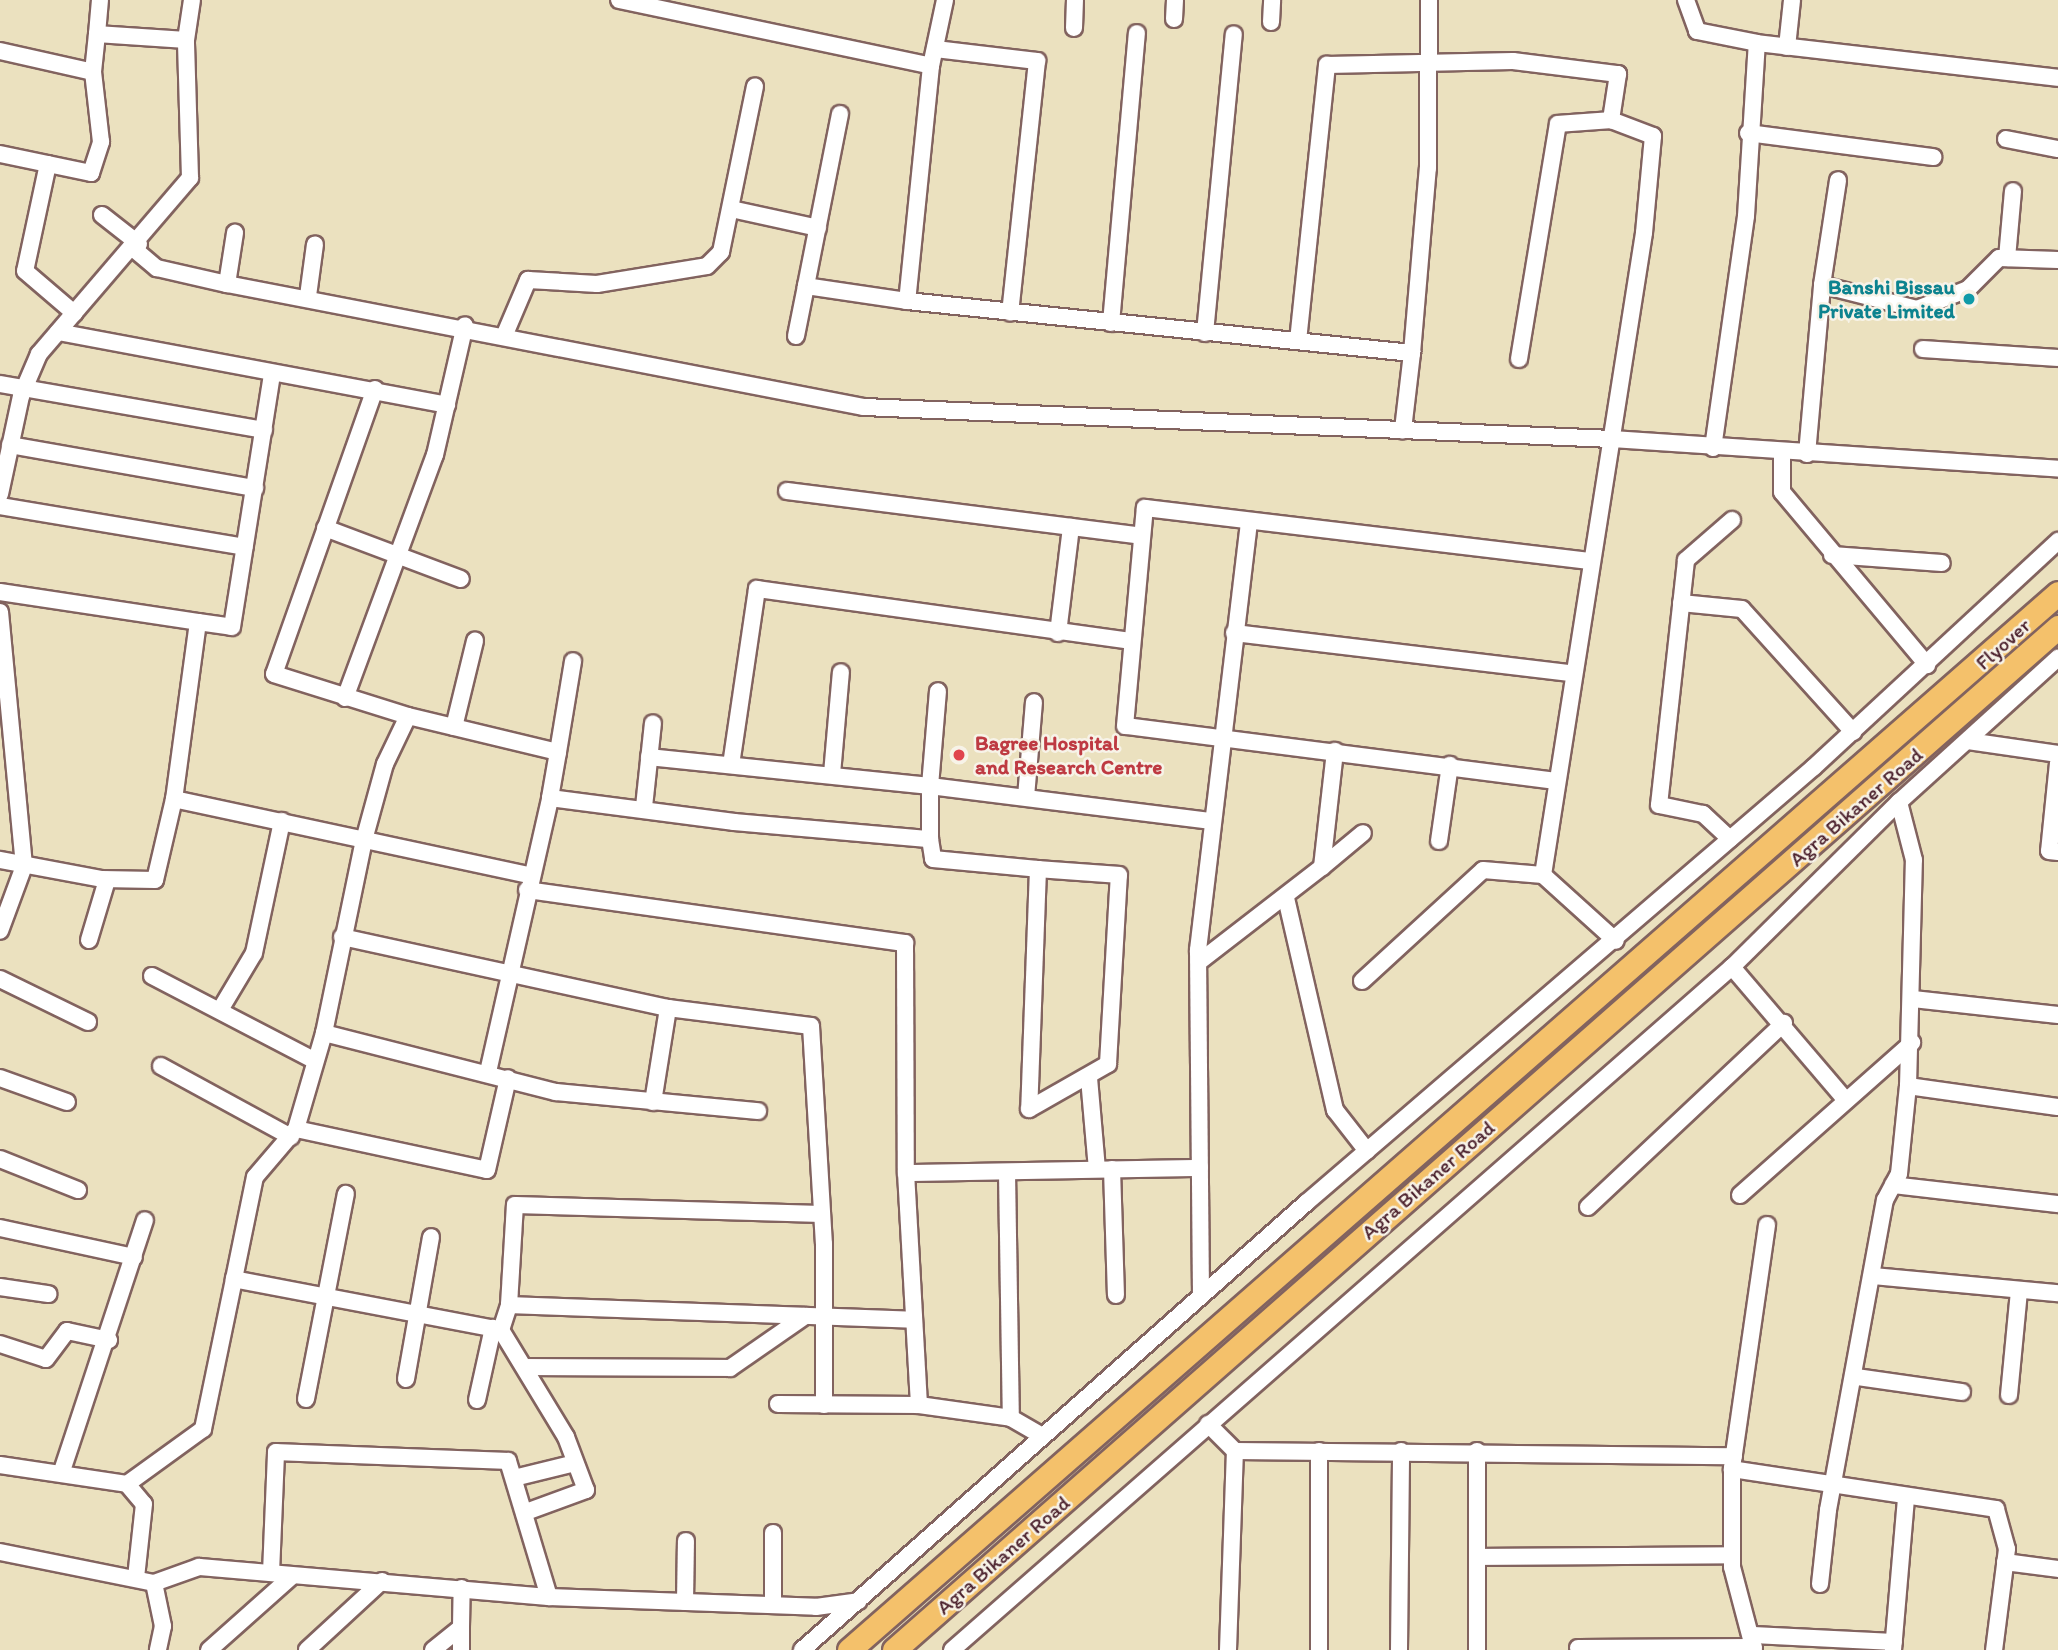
<!DOCTYPE html>
<style>
body{margin:0}
#map{position:relative;width:2058px;height:1650px;overflow:hidden;background:#ebe1bf;font-family:Itim,sans-serif}
div>[style]{position:absolute}
[style*='--x']{left:calc(var(--x)*1px);top:calc(var(--y)*1px);width:calc(var(--w)*1px);rotate:calc(var(--a)*1deg)}
.roads{filter:drop-shadow(2px 0 #82635f) drop-shadow(-2px 0 #82635f) drop-shadow(0 2px #82635f) drop-shadow(0 -2px #82635f)}
.minor>*{height:16px;margin:-8px;padding:0 8px;transform-origin:8px;border-radius:8px;background:#fff}
.highway>*{height:23px;margin:-11.5px;padding:0 11.5px;transform-origin:11.5px;border-radius:11.5px;background:#f4c16b}
.dots>*{width:19px;height:19px;translate:-50% -50%;box-sizing:border-box;border:4px solid #f7f3e8;border-radius:50%}
span{translate:-50% -50%;white-space:nowrap;text-align:center;line-height:1.15;-webkit-text-stroke:5px #f7f3e8;paint-order:stroke}
.culture-label{font-size:21px;color:#0d838f;font-weight:700}
.right{translate:-100% -50%;text-align:right}
.street-label{font-size:21px;color:#4a1f2b}
.health-label{font-size:21px;color:#be3a42;font-weight:700}
.left{translate:0 -50%;text-align:left}
</style>
<div id="map">
<div class="roads">
<div class="minor">
<div style="--x:619;--y:0;--w:319;--a:11.9"></div>
<div style="--x:945;--y:0;--w:67;--a:102"></div>
<div style="--x:931;--y:66;--w:236;--a:95.8"></div>
<div style="--x:907;--y:301;--w:508;--a:5.88"></div>
<div style="--x:1412;--y:353;--w:78;--a:96.7"></div>
<div style="--x:1686;--y:0;--w:33;--a:70"></div>
<div style="--x:1697;--y:31;--w:61;--a:11.3"></div>
<div style="--x:1757;--y:43;--w:303;--a:6.6"></div>
<div style="--x:1174;--y:19;--w:19;--a:-87"></div>
<div style="--x:1271;--y:22;--w:22;--a:-87"></div>
<div style="--x:1074;--y:28;--w:28;--a:-88"></div>
<div style="--x:97;--y:34;--w:34;--a:-85"></div>
<div style="--x:1787;--y:47;--w:47;--a:-83.9"></div>
<div style="--x:935;--y:49;--w:103;--a:6.7"></div>
<div style="--x:1037;--y:61;--w:253;--a:96.1"></div>
<div style="--x:0;--y:51;--w:95;--a:12.7"></div>
<div style="--x:840;--y:114;--w:175;--a:101.2"></div>
<div style="--x:806;--y:286;--w:102;--a:8.4"></div>
<div style="--x:1748;--y:133;--w:187;--a:7.4"></div>
<div style="--x:2006;--y:139;--w:53;--a:10.9"></div>
<div style="--x:0;--y:154;--w:93;--a:11.8"></div>
<div style="--x:91;--y:173;--w:33;--a:-72"></div>
<div style="--x:101;--y:142;--w:70;--a:-96.5"></div>
<div style="--x:93;--y:72;--w:38;--a:-84"></div>
<div style="--x:97;--y:34;--w:89;--a:3.9"></div>
<div style="--x:48;--y:164;--w:109;--a:102.1"></div>
<div style="--x:25;--y:271;--w:65;--a:40.6"></div>
<div style="--x:731;--y:209;--w:89;--a:12.3"></div>
<div style="--x:102;--y:215;--w:47;--a:38.1"></div>
<div style="--x:134;--y:249;--w:30;--a:40"></div>
<div style="--x:157;--y:268;--w:72;--a:12.9"></div>
<div style="--x:227;--y:284;--w:649;--a:10.93"></div>
<div style="--x:864;--y:407;--w:749;--a:2.45"></div>
<div style="--x:1612;--y:439;--w:447;--a:3.8"></div>
<div style="--x:2007;--y:258;--w:67;--a:-84.9"></div>
<div style="--x:227;--y:284;--w:52;--a:-81.1"></div>
<div style="--x:1822;--y:285;--w:106;--a:-81.3"></div>
<div style="--x:308;--y:296;--w:52;--a:-82.3"></div>
<div style="--x:1111;--y:323;--w:291;--a:-84.9"></div>
<div style="--x:58;--y:332;--w:396;--a:10.6"></div>
<div style="--x:1205;--y:333;--w:300;--a:-84.5"></div>
<div style="--x:505;--y:334;--w:59;--a:-66.9"></div>
<div style="--x:528;--y:280;--w:69;--a:3.3"></div>
<div style="--x:597;--y:284;--w:111;--a:-9.3"></div>
<div style="--x:707;--y:266;--w:20;--a:-45"></div>
<div style="--x:721;--y:252;--w:169;--a:-78.4"></div>
<div style="--x:796;--y:336;--w:51;--a:-78.7"></div>
<div style="--x:1298;--y:341;--w:278;--a:-84"></div>
<div style="--x:1327;--y:65;--w:186;--a:-1.2"></div>
<div style="--x:1513;--y:61;--w:106;--a:7.1"></div>
<div style="--x:1618;--y:74;--w:47;--a:98.7"></div>
<div style="--x:1611;--y:120;--w:45;--a:20.9"></div>
<div style="--x:1653;--y:136;--w:97;--a:95.3"></div>
<div style="--x:1644;--y:233;--w:650;--a:98.94"></div>
<div style="--x:1543;--y:875;--w:98;--a:42.1"></div>
<div style="--x:1923;--y:349;--w:135;--a:3.8"></div>
<div style="--x:1412;--y:353;--w:186;--a:-85.1"></div>
<div style="--x:1428;--y:168;--w:168;--a:-89.7"></div>
<div style="--x:1519;--y:359;--w:238;--a:-80.6"></div>
<div style="--x:1558;--y:124;--w:53;--a:-4.3"></div>
<div style="--x:0;--y:384;--w:268;--a:9.9"></div>
<div style="--x:375;--y:389;--w:302;--a:109.5"></div>
<div style="--x:274;--y:674;--w:140;--a:17.4"></div>
<div style="--x:10;--y:445;--w:249;--a:10"></div>
<div style="--x:1713;--y:448;--w:234;--a:-81.9"></div>
<div style="--x:1746;--y:216;--w:173;--a:-86.4"></div>
<div style="--x:1782;--y:452;--w:40;--a:90"></div>
<div style="--x:1782;--y:492;--w:226;--a:50"></div>
<div style="--x:1807;--y:454;--w:170;--a:-84.9"></div>
<div style="--x:1822;--y:285;--w:98;--a:14.2"></div>
<div style="--x:1917;--y:309;--w:55;--a:-21.4"></div>
<div style="--x:1968;--y:289;--w:44;--a:-45"></div>
<div style="--x:1999;--y:258;--w:59;--a:1.9"></div>
<div style="--x:787;--y:491;--w:357;--a:7.2"></div>
<div style="--x:0;--y:494;--w:100;--a:-77.9"></div>
<div style="--x:21;--y:396;--w:46;--a:-66.8"></div>
<div style="--x:39;--y:354;--w:232;--a:-49.4"></div>
<div style="--x:190;--y:178;--w:138;--a:-91.7"></div>
<div style="--x:186;--y:40;--w:40;--a:-81.5"></div>
<div style="--x:0;--y:506;--w:248;--a:9.5"></div>
<div style="--x:325;--y:528;--w:145;--a:20.6"></div>
<div style="--x:1832;--y:555;--w:110;--a:4.2"></div>
<div style="--x:0;--y:592;--w:200;--a:8.6"></div>
<div style="--x:198;--y:622;--w:179;--a:97.7"></div>
<div style="--x:174;--y:799;--w:83;--a:103.2"></div>
<div style="--x:155;--y:880;--w:53;--a:-178.9"></div>
<div style="--x:102;--y:879;--w:104;--a:-169.4"></div>
<div style="--x:1681;--y:603;--w:61;--a:5.6"></div>
<div style="--x:1742;--y:609;--w:166;--a:47.9"></div>
<div style="--x:0;--y:612;--w:255;--a:84.6"></div>
<div style="--x:24;--y:866;--w:69;--a:110.3"></div>
<div style="--x:198;--y:622;--w:34;--a:8"></div>
<div style="--x:232;--y:627;--w:256;--a:-81"></div>
<div style="--x:1058;--y:633;--w:107;--a:-83"></div>
<div style="--x:1234;--y:633;--w:339;--a:6.8"></div>
<div style="--x:345;--y:698;--w:259;--a:-69.7"></div>
<div style="--x:435;--y:455;--w:133;--a:-77"></div>
<div style="--x:454;--y:727;--w:89;--a:-76.3"></div>
<div style="--x:1968;--y:741;--w:91;--a:8.2"></div>
<div style="--x:558;--y:752;--w:92;--a:-80.6"></div>
<div style="--x:649;--y:757;--w:282;--a:5.9"></div>
<div style="--x:930;--y:786;--w:95;--a:-85.2"></div>
<div style="--x:2058;--y:763;--w:88;--a:95.8"></div>
<div style="--x:2049;--y:851;--w:9;--a:6"></div>
<div style="--x:731;--y:765;--w:178;--a:-81.6"></div>
<div style="--x:757;--y:589;--w:378;--a:7.9"></div>
<div style="--x:832;--y:774;--w:102;--a:-85"></div>
<div style="--x:1556;--y:781;--w:434;--a:-172.7"></div>
<div style="--x:1125;--y:726;--w:219;--a:-84.8"></div>
<div style="--x:1145;--y:508;--w:448;--a:6.8"></div>
<div style="--x:1026;--y:797;--w:95;--a:-85.2"></div>
<div style="--x:174;--y:799;--w:364;--a:12.1"></div>
<div style="--x:644;--y:807;--w:84;--a:-83.9"></div>
<div style="--x:930;--y:839;--w:20;--a:81"></div>
<div style="--x:933;--y:859;--w:105;--a:5.4"></div>
<div style="--x:1038;--y:869;--w:240;--a:92.1"></div>
<div style="--x:1029;--y:1109;--w:91;--a:-29.7"></div>
<div style="--x:1108;--y:1064;--w:189;--a:-86.7"></div>
<div style="--x:1119;--y:875;--w:81;--a:-175.8"></div>
<div style="--x:1730;--y:839;--w:37;--a:-137"></div>
<div style="--x:1703;--y:814;--w:45;--a:-168.4"></div>
<div style="--x:1659;--y:805;--w:246;--a:-83.7"></div>
<div style="--x:1686;--y:560;--w:61;--a:-41"></div>
<div style="--x:1439;--y:841;--w:77;--a:-81.8"></div>
<div style="--x:1322;--y:867;--w:53;--a:-39.7"></div>
<div style="--x:527;--y:890;--w:382;--a:8"></div>
<div style="--x:905;--y:943;--w:230;--a:89.8"></div>
<div style="--x:1286;--y:898;--w:218;--a:77"></div>
<div style="--x:1335;--y:1110;--w:52;--a:52"></div>
<div style="--x:342;--y:937;--w:334;--a:12.3"></div>
<div style="--x:668;--y:1008;--w:144;--a:7.2"></div>
<div style="--x:811;--y:1026;--w:218;--a:86.6"></div>
<div style="--x:824;--y:1244;--w:161;--a:90"></div>
<div style="--x:89;--y:940;--w:63;--a:-73.3"></div>
<div style="--x:1199;--y:962;--w:155;--a:-37.7"></div>
<div style="--x:1322;--y:867;--w:117;--a:-83.6"></div>
<div style="--x:1732;--y:967;--w:172;--a:49.5"></div>
<div style="--x:152;--y:976;--w:184;--a:27.5"></div>
<div style="--x:0;--y:979;--w:98;--a:26"></div>
<div style="--x:1362;--y:981;--w:164;--a:-42.5"></div>
<div style="--x:1483;--y:870;--w:60;--a:4.8"></div>
<div style="--x:1913;--y:999;--w:146;--a:6.3"></div>
<div style="--x:220;--y:1010;--w:66;--a:-59.2"></div>
<div style="--x:254;--y:953;--w:135;--a:-78"></div>
<div style="--x:324;--y:1033;--w:239;--a:14.3"></div>
<div style="--x:556;--y:1092;--w:203;--a:5.4"></div>
<div style="--x:161;--y:1066;--w:148;--a:28.6"></div>
<div style="--x:488;--y:1072;--w:281;--a:-77.2"></div>
<div style="--x:0;--y:1078;--w:71;--a:19.7"></div>
<div style="--x:1089;--y:1078;--w:91;--a:85"></div>
<div style="--x:1908;--y:1086;--w:151;--a:8"></div>
<div style="--x:653;--y:1102;--w:95;--a:-80.9"></div>
<div style="--x:296;--y:1129;--w:195;--a:12.1"></div>
<div style="--x:487;--y:1170;--w:94;--a:-77.1"></div>
<div style="--x:0;--y:1159;--w:84;--a:21.7"></div>
<div style="--x:1112;--y:1169;--w:126;--a:88.2"></div>
<div style="--x:1007;--y:1172;--w:246;--a:89.1"></div>
<div style="--x:1893;--y:1185;--w:166;--a:6.6"></div>
<div style="--x:1740;--y:1195;--w:230;--a:-41.5"></div>
<div style="--x:1588;--y:1207;--w:269;--a:-43.2"></div>
<div style="--x:1767;--y:1225;--w:246;--a:98.2"></div>
<div style="--x:1732;--y:1469;--w:267;--a:8.6"></div>
<div style="--x:1996;--y:1509;--w:41;--a:74.6"></div>
<div style="--x:2007;--y:1549;--w:102;--a:97.3"></div>
<div style="--x:0;--y:1228;--w:137;--a:12.2"></div>
<div style="--x:1873;--y:1276;--w:186;--a:5.3"></div>
<div style="--x:0;--y:1287;--w:49;--a:8.3"></div>
<div style="--x:1201;--y:1296;--w:346;--a:-90.5"></div>
<div style="--x:1198;--y:950;--w:431;--a:-83.2"></div>
<div style="--x:509;--y:1305;--w:100;--a:-86.6"></div>
<div style="--x:515;--y:1205;--w:307;--a:1.7"></div>
<div style="--x:501;--y:1330;--w:272;--a:-169.2"></div>
<div style="--x:234;--y:1279;--w:104;--a:-78.4"></div>
<div style="--x:255;--y:1177;--w:63;--a:-49.5"></div>
<div style="--x:296;--y:1129;--w:100;--a:-73.7"></div>
<div style="--x:324;--y:1033;--w:197;--a:-78.3"></div>
<div style="--x:364;--y:840;--w:79;--a:-74.6"></div>
<div style="--x:385;--y:764;--w:53;--a:-64.4"></div>
<div style="--x:408;--y:716;--w:154;--a:13.5"></div>
<div style="--x:558;--y:752;--w:47;--a:99.9"></div>
<div style="--x:550;--y:798;--w:186;--a:7.4"></div>
<div style="--x:734;--y:822;--w:197;--a:5"></div>
<div style="--x:930;--y:839;--w:53;--a:-90"></div>
<div style="--x:930;--y:786;--w:282;--a:7.1"></div>
<div style="--x:0;--y:1344;--w:48;--a:18.1"></div>
<div style="--x:46;--y:1359;--w:35;--a:-53"></div>
<div style="--x:67;--y:1331;--w:43;--a:12.1"></div>
<div style="--x:528;--y:1367;--w:202;--a:0.3"></div>
<div style="--x:730;--y:1368;--w:91;--a:-34.7"></div>
<div style="--x:1857;--y:1377;--w:106;--a:8.1"></div>
<div style="--x:406;--y:1379;--w:144;--a:-80"></div>
<div style="--x:2009;--y:1395;--w:103;--a:-84.5"></div>
<div style="--x:306;--y:1399;--w:209;--a:-79"></div>
<div style="--x:477;--y:1400;--w:74;--a:-77.5"></div>
<div style="--x:778;--y:1404;--w:141;--a:0.4"></div>
<div style="--x:919;--y:1405;--w:93;--a:8"></div>
<div style="--x:1011;--y:1418;--w:36;--a:30"></div>
<div style="--x:919;--y:1405;--w:232;--a:-93.2"></div>
<div style="--x:906;--y:1173;--w:294;--a:-1"></div>
<div style="--x:1208;--y:1424;--w:38;--a:45"></div>
<div style="--x:1319;--y:1451;--w:199;--a:90"></div>
<div style="--x:0;--y:1465;--w:128;--a:8.5"></div>
<div style="--x:127;--y:1484;--w:26;--a:50"></div>
<div style="--x:144;--y:1504;--w:74;--a:96.2"></div>
<div style="--x:1732;--y:1469;--w:98;--a:90"></div>
<div style="--x:1732;--y:1567;--w:86;--a:75.2"></div>
<div style="--x:62;--y:1471;--w:264;--a:-71.7"></div>
<div style="--x:514;--y:1478;--w:63;--a:-13.8"></div>
<div style="--x:127;--y:1484;--w:94;--a:-35.9"></div>
<div style="--x:203;--y:1429;--w:153;--a:-78.3"></div>
<div style="--x:526;--y:1512;--w:64;--a:-20.1"></div>
<div style="--x:586;--y:1490;--w:57;--a:-110.7"></div>
<div style="--x:566;--y:1437;--w:125;--a:-121.3"></div>
<div style="--x:501;--y:1330;--w:26;--a:-72"></div>
<div style="--x:509;--y:1305;--w:403;--a:2.1"></div>
<div style="--x:773;--y:1533;--w:72;--a:90"></div>
<div style="--x:0;--y:1552;--w:157;--a:11.4"></div>
<div style="--x:154;--y:1583;--w:48;--a:-19.6"></div>
<div style="--x:199;--y:1567;--w:351;--a:4.9"></div>
<div style="--x:549;--y:1597;--w:267;--a:2.1"></div>
<div style="--x:816;--y:1607;--w:43;--a:-7.9"></div>
<div style="--x:1477;--y:1557;--w:255;--a:-0.4"></div>
<div style="--x:2005;--y:1562;--w:53;--a:7.5"></div>
<div style="--x:271;--y:1573;--w:121;--a:-87.6"></div>
<div style="--x:276;--y:1452;--w:232;--a:2.2"></div>
<div style="--x:508;--y:1461;--w:142;--a:73.2"></div>
<div style="--x:154;--y:1583;--w:44;--a:78.2"></div>
<div style="--x:163;--y:1626;--w:25;--a:102"></div>
<div style="--x:1820;--y:1584;--w:74;--a:-83.8"></div>
<div style="--x:1828;--y:1510;--w:315;--a:-79.6"></div>
<div style="--x:1885;--y:1200;--w:30;--a:-62"></div>
<div style="--x:1899;--y:1174;--w:88;--a:-84.2"></div>
<div style="--x:1908;--y:1086;--w:226;--a:-88.5"></div>
<div style="--x:1914;--y:860;--w:60;--a:-104.5"></div>
<div style="--x:685;--y:1602;--w:61;--a:-89.1"></div>
<div style="--x:1753;--y:1635;--w:141;--a:2.8"></div>
<div style="--x:1578;--y:1648;--w:176;--a:-0.3"></div>
<div style="--x:209;--y:1650;--w:111;--a:-41.7"></div>
<div style="--x:307;--y:1650;--w:102;--a:-42.6"></div>
<div style="--x:433;--y:1650;--w:36;--a:-39"></div>
<div style="--x:461;--y:1627;--w:39;--a:-89"></div>
<div style="--x:461;--y:1650;--w:23;--a:-90"></div>
<div style="--x:802;--y:1650;--w:674;--a:-41.57"></div>
<div style="--x:1306;--y:1203;--w:669;--a:-40.64"></div>
<div style="--x:1814;--y:767;--w:333;--a:-42.8"></div>
<div style="--x:952;--y:1650;--w:1037;--a:-41.21"></div>
<div style="--x:1732;--y:967;--w:235;--a:-44.7"></div>
<div style="--x:1899;--y:802;--w:215;--a:-42.2"></div>
<div style="--x:1228;--y:1650;--w:199;--a:-88"></div>
<div style="--x:1235;--y:1451;--w:499;--a:0.6"></div>
<div style="--x:1399;--y:1650;--w:199;--a:-89.4"></div>
<div style="--x:1477;--y:1650;--w:199;--a:-90"></div>
<div style="--x:1893;--y:1650;--w:154;--a:-85.1"></div>
</div>
<div class="highway">
<div style="--x:849;--y:1650;--w:1606;--a:-41.16"></div>
<div style="--x:894;--y:1650;--w:1550;--a:-41.31"></div>
</div>
</div>
<div class="dots">
<div style="left:1969px;top:299px;background:#0f9aa8"></div>
<div style="left:959px;top:755px;background:#e0444e"></div>
</div>
<div class="culture-label">
<span class="right" style="left:1955px;top:299px">Banshi Bissau<br>Private Limited</span>
</div>
<div class="street-label">
<span style="left:2003px;top:644px;rotate:-42deg">Flyover</span>
<span style="left:1856px;top:807px;rotate:-41deg">Agra Bikaner Road</span>
<span style="left:1428px;top:1180px;rotate:-41deg">Agra Bikaner Road</span>
<span style="left:1003px;top:1555px;rotate:-41deg">Agra Bikaner Road</span>
</div>
<div class="health-label">
<span class="left" style="left:975px;top:755px">Bagree Hospital<br>and Research Centre</span>
</div>
</div>
